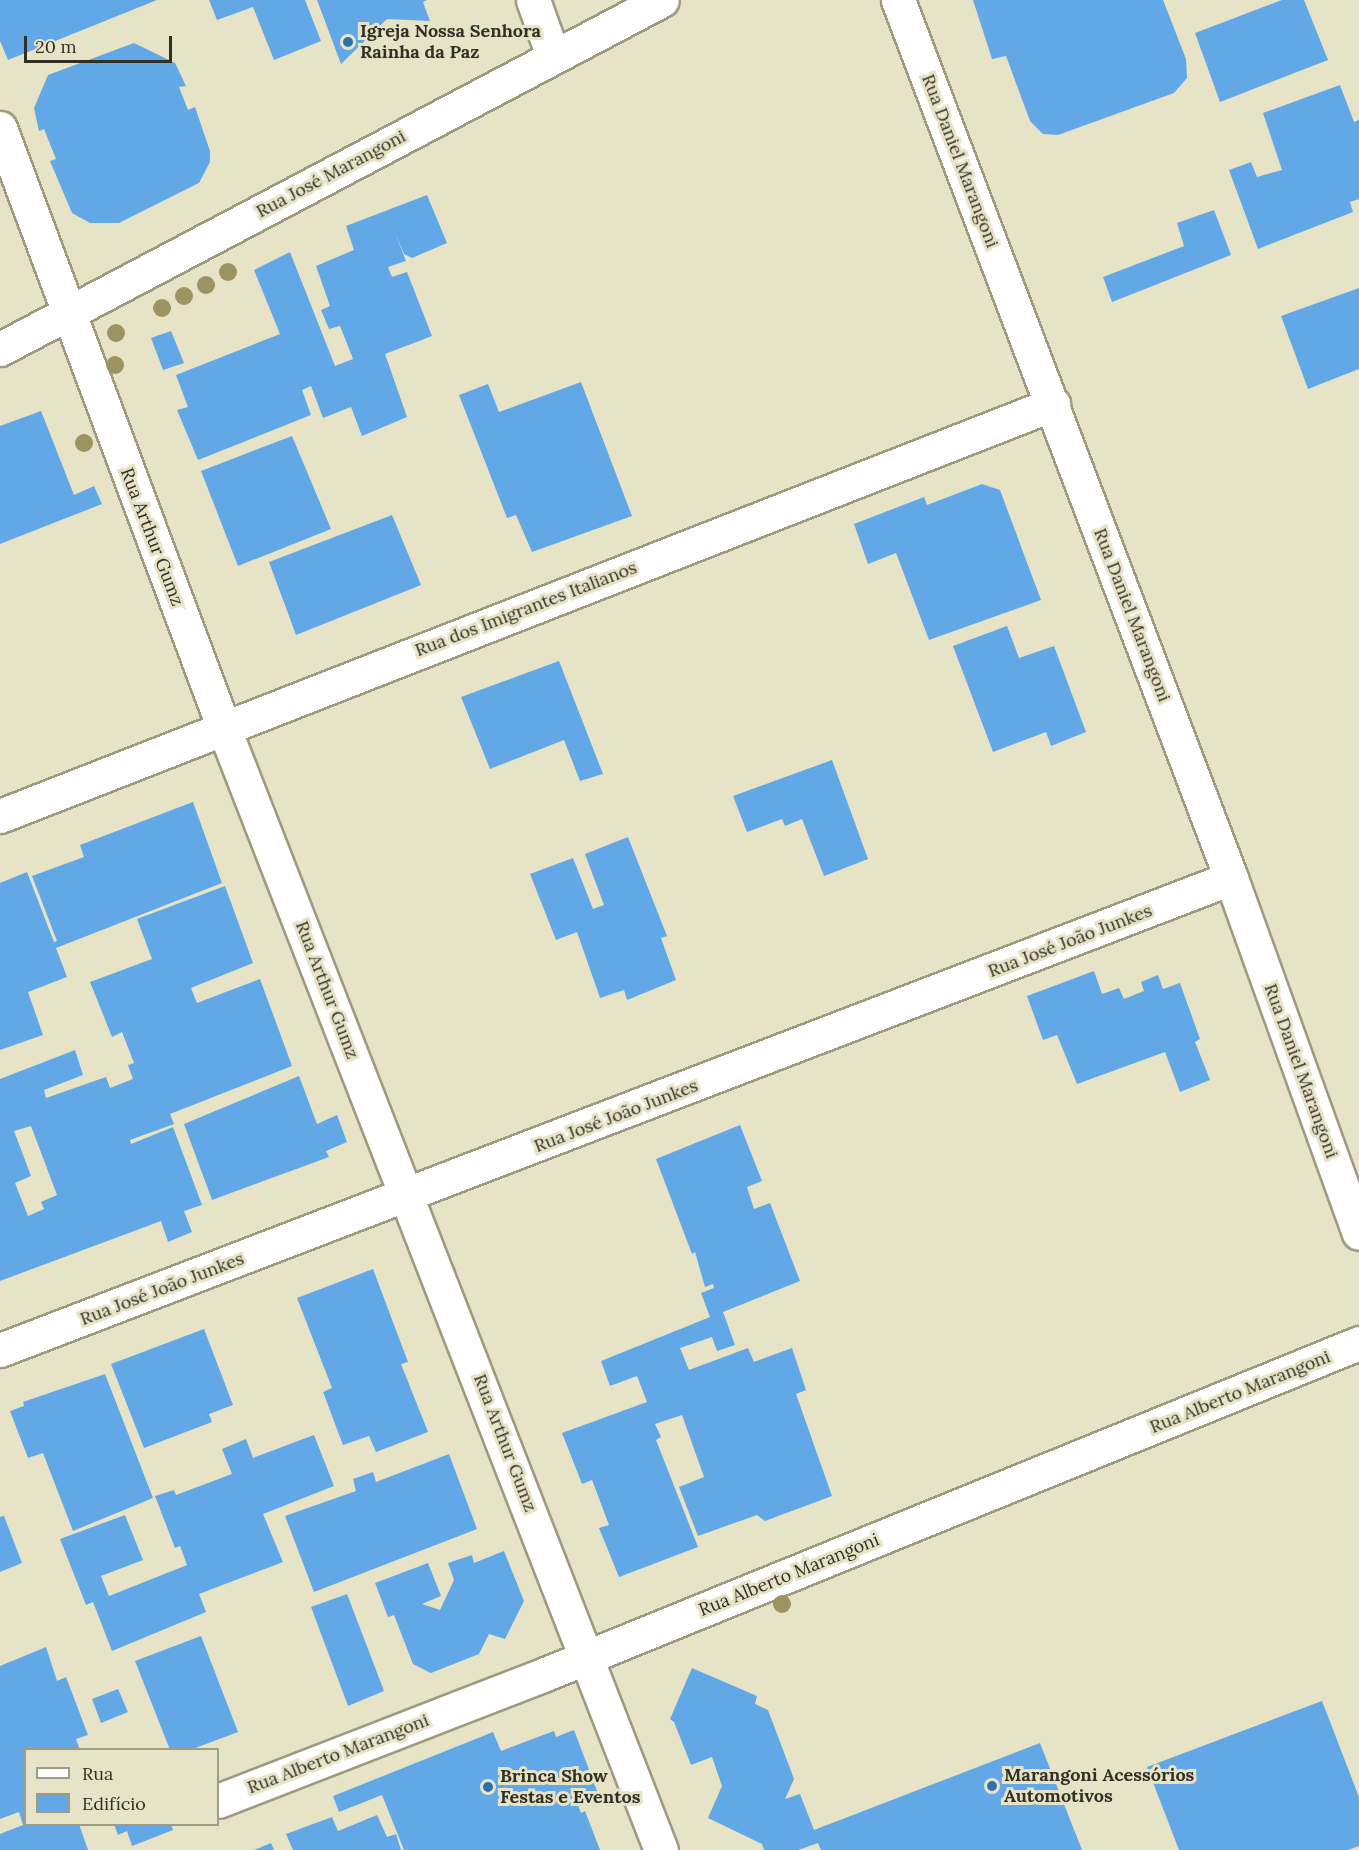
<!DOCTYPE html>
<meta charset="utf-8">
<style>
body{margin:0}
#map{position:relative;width:1359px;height:1850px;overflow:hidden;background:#e7e3c7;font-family:Lora,serif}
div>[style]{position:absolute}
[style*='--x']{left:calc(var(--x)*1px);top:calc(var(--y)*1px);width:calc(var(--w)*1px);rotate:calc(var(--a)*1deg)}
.building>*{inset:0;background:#63a8e6}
.roads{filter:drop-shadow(2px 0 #9e997f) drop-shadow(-2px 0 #9e997f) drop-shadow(0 2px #9e997f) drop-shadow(0 -2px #9e997f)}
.minor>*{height:33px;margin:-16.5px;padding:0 16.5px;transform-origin:16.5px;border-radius:16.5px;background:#fff}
.trees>*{width:18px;height:18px;margin:-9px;border-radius:50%;background:#9c9460}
.dots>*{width:16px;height:16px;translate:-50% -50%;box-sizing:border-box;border:3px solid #e7e3c7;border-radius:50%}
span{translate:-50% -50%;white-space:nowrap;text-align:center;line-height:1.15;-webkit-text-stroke:6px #e7e3c7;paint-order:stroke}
.poi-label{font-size:18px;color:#323025;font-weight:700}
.left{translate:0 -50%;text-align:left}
.street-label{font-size:18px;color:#323025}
.legend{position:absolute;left:24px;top:1748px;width:195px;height:78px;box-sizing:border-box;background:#e7e3c7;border:2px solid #9f9b86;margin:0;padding:8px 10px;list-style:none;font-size:18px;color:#323025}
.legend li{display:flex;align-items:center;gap:12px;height:30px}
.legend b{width:30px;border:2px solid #9f9b86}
.scale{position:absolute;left:24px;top:36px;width:148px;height:27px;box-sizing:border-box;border:3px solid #323025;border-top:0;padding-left:8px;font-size:18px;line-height:21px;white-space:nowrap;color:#323025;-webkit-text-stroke:4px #e7e3c7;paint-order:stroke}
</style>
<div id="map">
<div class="building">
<div style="clip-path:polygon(0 0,157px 0,8px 60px,0 41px)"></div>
<div style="clip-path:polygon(209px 0,305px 0,321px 41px,274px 60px,253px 7px,217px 20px)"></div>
<div style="clip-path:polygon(317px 0,427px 0,423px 2px,430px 21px,387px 19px,341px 64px)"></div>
<div style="clip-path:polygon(973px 0,1163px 0,1186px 59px,1187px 78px,1174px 93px,1058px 135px,1043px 134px,1030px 121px,1006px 56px,992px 59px)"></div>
<div style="clip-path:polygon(1282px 0,1304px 0,1328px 60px,1220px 102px,1195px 33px)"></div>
<div style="clip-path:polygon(134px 43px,175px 63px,186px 86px,179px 87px,188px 110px,195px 107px,210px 151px,210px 162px,199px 183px,119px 223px,90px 223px,72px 213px,50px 161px,56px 159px,44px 129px,39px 131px,34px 108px,48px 75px)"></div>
<div style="clip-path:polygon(1340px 85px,1354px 122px,1359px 120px,1359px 199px,1350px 202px,1353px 212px,1258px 249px,1229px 170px,1251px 162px,1257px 177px,1282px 170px,1263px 113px)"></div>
<div style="clip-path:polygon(427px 195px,447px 243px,412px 258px,404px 254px,395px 233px,406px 261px,388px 267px,392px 277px,407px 272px,432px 336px,385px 354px,407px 417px,362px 436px,351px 407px,323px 418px,311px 386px,302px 390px,311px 415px,198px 460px,177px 410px,188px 407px,176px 375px,280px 334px,254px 270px,290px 252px,335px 366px,353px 359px,340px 326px,329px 329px,321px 310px,330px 306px,316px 266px,354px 250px,346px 226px)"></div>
<div style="clip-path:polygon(1214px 210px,1231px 255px,1112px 302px,1103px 277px,1184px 246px,1177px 223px)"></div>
<div style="clip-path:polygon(1359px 288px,1359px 369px,1308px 389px,1281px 316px)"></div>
<div style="clip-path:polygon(171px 331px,184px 363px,163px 370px,151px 338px)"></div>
<div style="clip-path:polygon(581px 382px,632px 516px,532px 552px,516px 515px,507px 518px,459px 395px,488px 384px,499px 412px)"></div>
<div style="clip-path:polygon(41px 411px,74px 495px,94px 486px,102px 504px,0 544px,0 426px)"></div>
<div style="clip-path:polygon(292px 436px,331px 529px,238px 566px,201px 471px)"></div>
<div style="clip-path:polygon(982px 484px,1000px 490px,1041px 600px,929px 640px,896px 553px,868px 564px,854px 524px,924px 497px,927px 505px)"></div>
<div style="clip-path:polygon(392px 515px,421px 585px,296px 635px,269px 562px)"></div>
<div style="clip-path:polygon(1007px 626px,1019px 658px,1054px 646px,1086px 732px,1051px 746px,1046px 732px,993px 752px,953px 646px)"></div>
<div style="clip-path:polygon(559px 661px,603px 774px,580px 781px,564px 740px,490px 769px,461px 697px)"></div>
<div style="clip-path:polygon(832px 760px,868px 859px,824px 876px,802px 819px,785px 826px,782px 819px,747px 832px,733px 796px)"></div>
<div style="clip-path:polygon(193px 802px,222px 883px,56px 948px,67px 977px,28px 992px,43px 1035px,0 1050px,0 883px,27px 872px,54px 942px,57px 941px,32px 876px,84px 857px,80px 845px)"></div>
<div style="clip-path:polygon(628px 837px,667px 936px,661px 938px,676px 980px,627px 1000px,624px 990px,600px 998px,577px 932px,556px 940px,530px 874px,573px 858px,593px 909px,604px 905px,585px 854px)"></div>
<div style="clip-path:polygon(evenodd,225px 886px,253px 963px,191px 988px,197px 1003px,260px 979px,292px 1066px,170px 1114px,174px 1124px,130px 1140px,131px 1144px,173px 1127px,202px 1205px,184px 1211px,192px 1232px,168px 1242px,161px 1221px,0 1281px,0 1079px,75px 1050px,83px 1075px,44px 1090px,46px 1098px,106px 1077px,110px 1088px,133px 1079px,128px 1065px,134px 1063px,122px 1032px,112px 1037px,90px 982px,152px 959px,137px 919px,225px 886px,31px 1126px,57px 1195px,41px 1202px,44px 1209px,28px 1216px,15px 1183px,31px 1176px,14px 1131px,31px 1126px)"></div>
<div style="clip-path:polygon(1094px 971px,1102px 994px,1119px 988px,1124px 999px,1144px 991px,1141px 982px,1158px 975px,1163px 989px,1180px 983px,1200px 1039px,1195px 1042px,1210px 1080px,1180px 1092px,1165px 1052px,1077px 1084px,1057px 1035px,1043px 1040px,1027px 996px)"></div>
<div style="clip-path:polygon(299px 1076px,317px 1124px,337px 1115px,347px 1142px,326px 1151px,329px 1157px,212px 1200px,184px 1124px)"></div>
<div style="clip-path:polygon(740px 1125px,762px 1181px,747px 1187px,754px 1209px,770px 1203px,800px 1281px,723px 1312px,735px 1345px,717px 1351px,712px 1337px,680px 1348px,689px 1370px,748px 1348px,754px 1362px,792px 1348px,806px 1390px,796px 1394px,832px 1496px,765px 1521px,757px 1515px,698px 1536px,679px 1487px,704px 1477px,682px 1415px,655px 1424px,661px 1437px,656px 1440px,698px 1547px,619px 1577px,599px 1528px,609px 1525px,592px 1480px,582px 1484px,562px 1433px,647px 1402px,637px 1376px,610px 1386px,601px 1361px,710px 1317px,701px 1293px,714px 1288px,713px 1284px,705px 1287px,695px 1252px,692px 1254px,656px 1159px)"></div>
<div style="clip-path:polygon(373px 1269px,408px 1362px,401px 1364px,428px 1432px,376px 1452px,369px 1436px,343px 1445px,323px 1392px,332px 1388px,297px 1298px)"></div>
<div style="clip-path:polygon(204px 1329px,233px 1405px,209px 1414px,212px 1422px,144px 1448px,111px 1364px)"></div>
<div style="clip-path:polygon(105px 1374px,153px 1498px,73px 1531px,43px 1453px,28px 1458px,10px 1411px,24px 1406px,23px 1402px)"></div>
<div style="clip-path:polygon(314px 1435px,334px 1486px,263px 1514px,283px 1562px,199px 1594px,206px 1612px,112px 1651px,93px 1602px,86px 1605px,60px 1539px,125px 1515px,143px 1560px,101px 1576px,109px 1596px,187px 1565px,180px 1546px,175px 1548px,155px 1496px,174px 1490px,176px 1495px,232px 1474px,222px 1449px,246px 1439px,253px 1458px)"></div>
<div style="clip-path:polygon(449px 1454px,477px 1529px,314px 1592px,285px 1516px,356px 1491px,353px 1479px,373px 1472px,376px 1482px)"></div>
<div style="clip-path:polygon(4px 1516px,22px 1563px,0 1572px,0 1517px)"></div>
<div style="clip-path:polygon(504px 1551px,524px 1601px,505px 1639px,489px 1634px,479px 1654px,431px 1673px,413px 1664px,394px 1615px,388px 1617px,375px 1583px,428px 1563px,441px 1596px,422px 1604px,440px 1610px,454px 1580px,448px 1563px,472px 1555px,474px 1563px)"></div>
<div style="clip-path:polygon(347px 1594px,384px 1691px,348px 1706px,311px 1607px)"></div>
<div style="clip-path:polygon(201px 1636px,238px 1732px,190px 1750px,170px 1750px,135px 1661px)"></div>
<div style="clip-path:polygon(46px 1647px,57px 1681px,66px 1677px,88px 1735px,76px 1739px,80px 1750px,26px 1750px,26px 1824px,79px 1824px,88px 1850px,0 1850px,0 1834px,23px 1825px,19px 1812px,0 1819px,0 1666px)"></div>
<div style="clip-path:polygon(692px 1668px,757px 1696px,755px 1704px,768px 1710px,794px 1779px,785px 1799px,800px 1794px,814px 1830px,1040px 1743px,1082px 1850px,821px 1850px,818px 1843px,798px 1850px,764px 1850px,762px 1844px,708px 1818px,722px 1786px,712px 1757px,691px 1765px,674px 1722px,670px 1719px)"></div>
<div style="clip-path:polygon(118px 1689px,128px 1712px,101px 1723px,92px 1699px)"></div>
<div style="clip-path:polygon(1322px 1701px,1359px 1797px,1359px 1846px,1348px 1850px,1179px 1850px,1147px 1767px)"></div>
<div style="clip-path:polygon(574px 1730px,599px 1796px,578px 1805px,581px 1813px,585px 1811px,600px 1850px,404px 1850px,382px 1795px,339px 1812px,333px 1796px,493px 1732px,501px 1751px,554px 1731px,556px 1737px)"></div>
<div style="clip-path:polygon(377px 1815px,387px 1837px,396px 1834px,401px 1850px,293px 1850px,286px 1834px,332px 1817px,338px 1831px)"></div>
<div style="clip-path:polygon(114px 1824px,171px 1824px,173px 1830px,132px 1846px,127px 1831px,118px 1835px)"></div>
<div style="clip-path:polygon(271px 1843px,274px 1850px,254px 1850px)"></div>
</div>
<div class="roads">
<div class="minor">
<div style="--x:533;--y:0;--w:59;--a:70.3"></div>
<div style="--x:898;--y:0;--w:939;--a:69.23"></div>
<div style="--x:1231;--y:878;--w:377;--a:70.2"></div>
<div style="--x:0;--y:128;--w:638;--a:69.55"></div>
<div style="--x:223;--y:726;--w:1206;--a:68.71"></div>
<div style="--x:0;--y:349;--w:748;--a:-27.8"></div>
<div style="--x:0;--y:816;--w:1131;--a:-21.37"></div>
<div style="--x:0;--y:1350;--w:1318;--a:-20.98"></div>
<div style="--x:218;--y:1801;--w:349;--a:-21.2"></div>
<div style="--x:543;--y:1675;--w:881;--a:-22.14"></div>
</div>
</div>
<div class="trees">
<div style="left:228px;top:272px"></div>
<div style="left:206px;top:285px"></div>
<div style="left:184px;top:296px"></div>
<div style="left:162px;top:308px"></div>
<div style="left:116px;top:333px"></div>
<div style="left:115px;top:365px"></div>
<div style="left:84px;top:443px"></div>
<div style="left:782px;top:1604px"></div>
</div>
<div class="dots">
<div style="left:348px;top:42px;background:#2f70a6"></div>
<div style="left:992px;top:1786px;background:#2f70a6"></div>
<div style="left:488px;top:1787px;background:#2f70a6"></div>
</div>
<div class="poi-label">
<span class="left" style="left:360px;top:42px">Igreja Nossa Senhora<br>Rainha da Paz</span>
<span class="left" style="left:1004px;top:1786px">Marangoni Acessórios<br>Automotivos</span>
<span class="left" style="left:500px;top:1787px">Brinca Show<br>Festas e Eventos</span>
</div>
<div class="street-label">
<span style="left:960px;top:161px;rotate:69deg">Rua Daniel Marangoni</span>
<span style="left:331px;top:174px;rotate:-28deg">Rua José Marangoni</span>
<span style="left:152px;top:537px;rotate:69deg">Rua Arthur Gumz</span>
<span style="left:526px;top:609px;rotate:-21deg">Rua dos Imigrantes Italianos</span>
<span style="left:1132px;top:615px;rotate:69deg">Rua Daniel Marangoni</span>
<span style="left:1070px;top:941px;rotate:-21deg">Rua José João Junkes</span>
<span style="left:327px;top:990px;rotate:69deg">Rua Arthur Gumz</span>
<span style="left:1301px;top:1071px;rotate:70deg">Rua Daniel Marangoni</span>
<span style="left:616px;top:1116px;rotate:-21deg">Rua José João Junkes</span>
<span style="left:162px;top:1289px;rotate:-21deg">Rua José João Junkes</span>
<span style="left:1240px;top:1392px;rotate:-22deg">Rua Alberto Marangoni</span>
<span style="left:505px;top:1443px;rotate:69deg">Rua Arthur Gumz</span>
<span style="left:789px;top:1575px;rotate:-22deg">Rua Alberto Marangoni</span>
<span style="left:338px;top:1754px;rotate:-21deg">Rua Alberto Marangoni</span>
</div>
<ul class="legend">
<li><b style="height:8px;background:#fff"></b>Rua</li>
<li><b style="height:16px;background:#63a8e6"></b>Edifício</li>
</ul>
<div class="scale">20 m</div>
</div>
